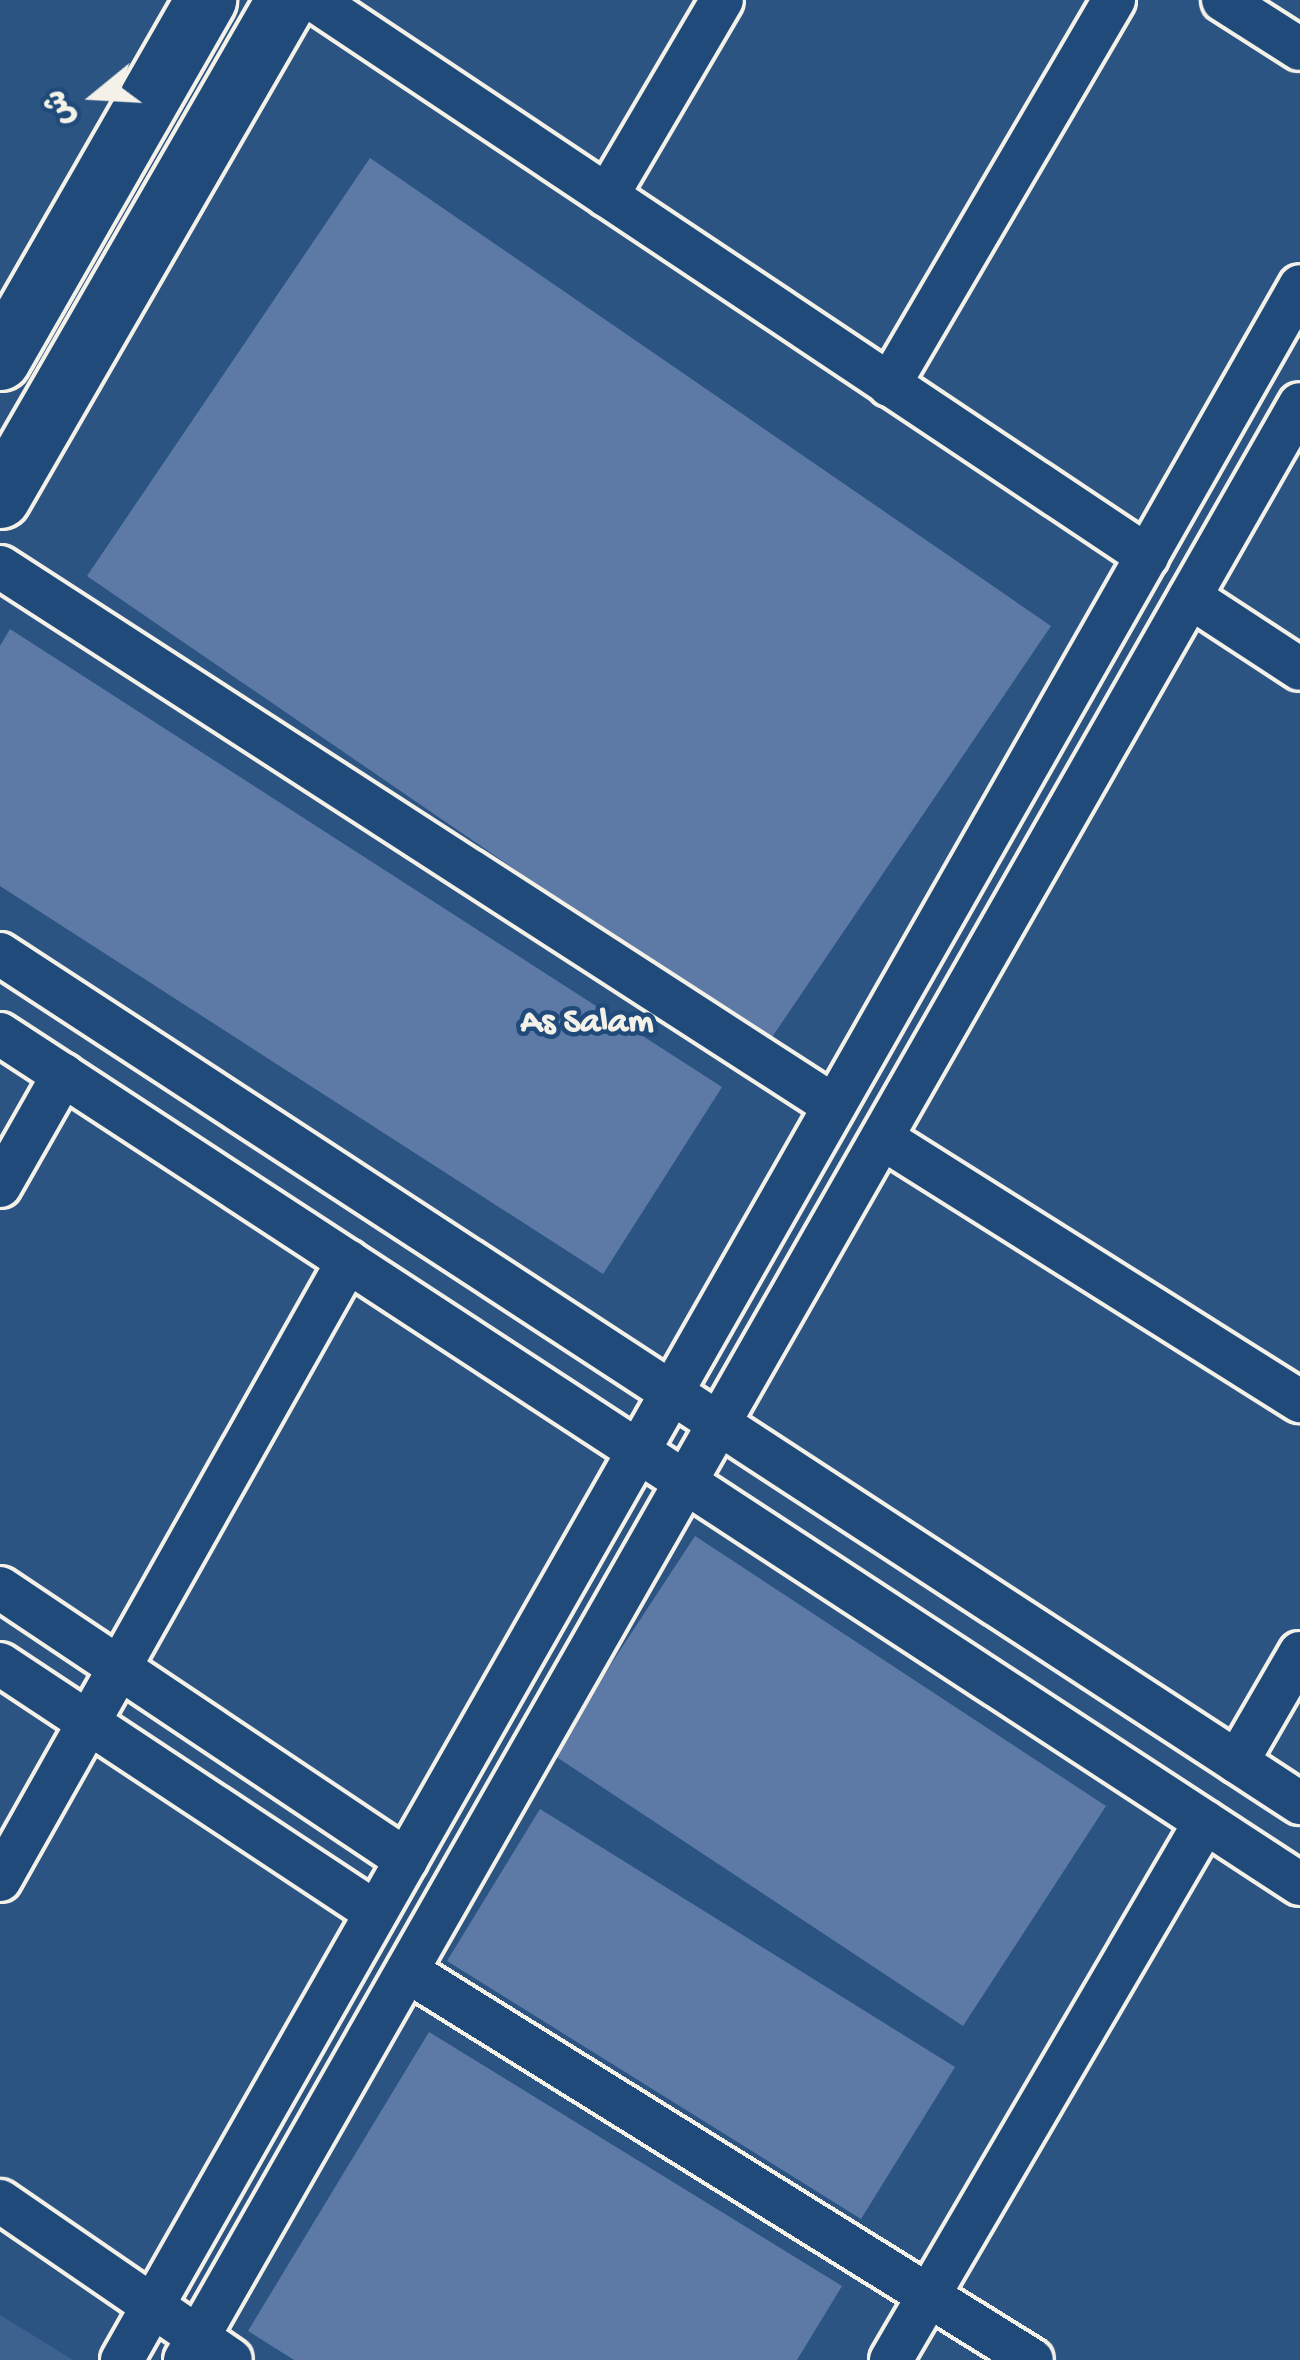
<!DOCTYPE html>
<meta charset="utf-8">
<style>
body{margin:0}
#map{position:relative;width:1300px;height:2360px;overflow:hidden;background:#2b5483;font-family:"Gochi Hand","Playpen Sans Arabic",sans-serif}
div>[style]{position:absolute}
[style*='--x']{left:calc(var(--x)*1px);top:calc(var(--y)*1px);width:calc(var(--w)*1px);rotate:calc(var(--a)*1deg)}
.built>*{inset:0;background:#3e6290}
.building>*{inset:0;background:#5d7aa7}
.roads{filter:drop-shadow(3px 0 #f4f1e8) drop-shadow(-3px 0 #f4f1e8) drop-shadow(0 3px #f4f1e8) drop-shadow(0 -3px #f4f1e8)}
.minor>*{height:42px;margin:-21px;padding:0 21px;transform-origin:21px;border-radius:21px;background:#1f4a7a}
.secondary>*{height:60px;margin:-30px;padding:0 30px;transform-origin:30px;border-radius:30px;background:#1f4a7a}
span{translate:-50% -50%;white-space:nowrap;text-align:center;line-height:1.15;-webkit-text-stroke:9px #1f4a7a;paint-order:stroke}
.neighbourhood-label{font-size:36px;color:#f4f1e8;font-weight:700}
.north{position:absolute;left:36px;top:36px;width:120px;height:120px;-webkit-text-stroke:9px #1f4a7a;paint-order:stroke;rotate:252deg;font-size:33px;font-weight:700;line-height:48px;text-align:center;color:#f4f1e8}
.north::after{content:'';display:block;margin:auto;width:42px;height:54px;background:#f4f1e8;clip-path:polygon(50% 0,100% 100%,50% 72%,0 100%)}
</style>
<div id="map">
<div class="built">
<div style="clip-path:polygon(0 2315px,73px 2360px,0 2360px)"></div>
</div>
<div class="building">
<div style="clip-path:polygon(370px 158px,1051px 626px,768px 1043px,87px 576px)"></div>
<div style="clip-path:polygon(10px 629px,722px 1087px,603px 1274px,0 886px,0 646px)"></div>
<div style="clip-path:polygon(695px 1536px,1106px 1806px,963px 2026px,552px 1754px)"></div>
<div style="clip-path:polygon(540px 1809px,955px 2067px,861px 2219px,447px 1961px)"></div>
<div style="clip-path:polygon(429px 2032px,842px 2286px,797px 2360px,294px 2360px,248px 2331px)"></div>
</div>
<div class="roads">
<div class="minor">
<div style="--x:314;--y:0;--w:1002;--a:33.72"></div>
<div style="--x:1223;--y:0;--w:91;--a:32.5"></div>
<div style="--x:607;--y:196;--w:227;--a:-59.6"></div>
<div style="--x:889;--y:385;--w:446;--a:-59.7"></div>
<div style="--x:0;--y:567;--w:993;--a:32.87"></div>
<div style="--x:1190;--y:597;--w:131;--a:33.2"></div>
<div style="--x:0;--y:954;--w:1553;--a:33.15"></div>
<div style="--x:0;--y:1034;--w:1553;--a:33.18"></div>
<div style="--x:882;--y:1138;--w:494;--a:32.2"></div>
<div style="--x:0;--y:1186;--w:128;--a:-60.4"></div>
<div style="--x:0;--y:1588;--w:489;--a:33.8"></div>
<div style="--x:0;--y:1664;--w:450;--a:33.5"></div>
<div style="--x:1237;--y:1762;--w:126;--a:-60"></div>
<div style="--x:0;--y:1880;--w:710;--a:-60.66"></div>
<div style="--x:407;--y:1971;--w:736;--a:31.9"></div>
<div style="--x:0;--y:2201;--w:280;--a:34.5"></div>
<div style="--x:122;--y:2360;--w:2385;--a:-60.4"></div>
<div style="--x:185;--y:2360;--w:2251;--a:-60.32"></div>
<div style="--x:891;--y:2360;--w:623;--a:-59.73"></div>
</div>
<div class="secondary">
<div style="--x:0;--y:360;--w:415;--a:-60.2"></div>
<div style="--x:0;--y:498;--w:575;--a:-60.04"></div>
</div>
</div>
<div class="neighbourhood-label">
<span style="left:587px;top:1024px">As Salam</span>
</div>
<div class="north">ش</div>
</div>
